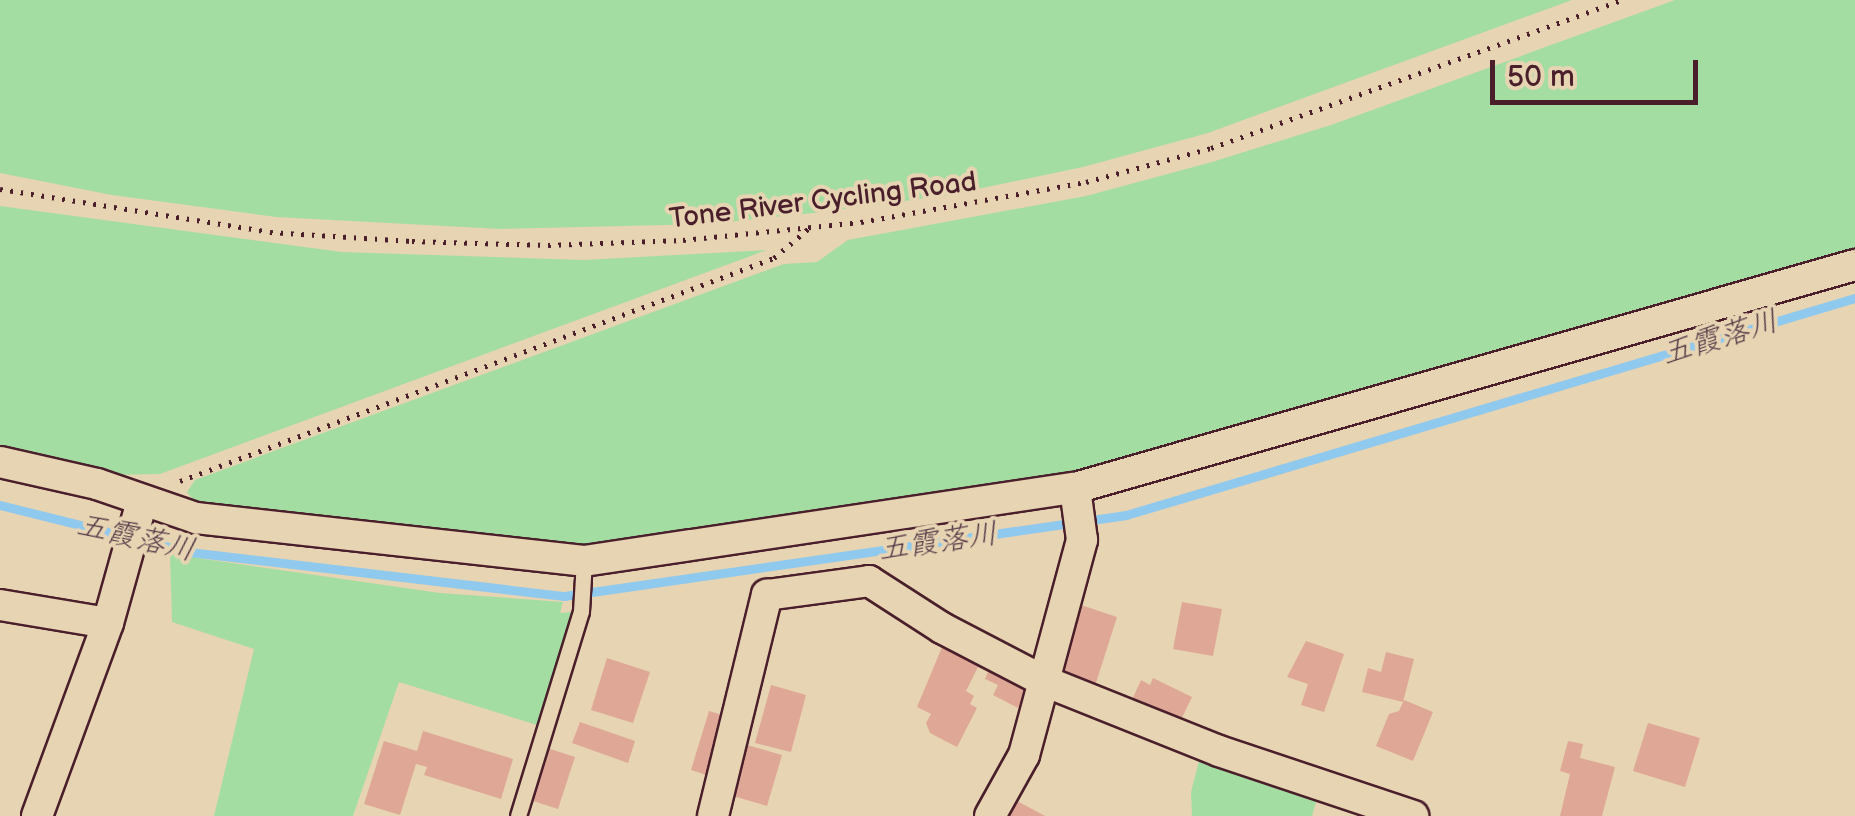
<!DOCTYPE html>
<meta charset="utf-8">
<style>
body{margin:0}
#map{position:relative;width:1855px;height:816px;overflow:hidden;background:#e7d4b2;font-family:"Balsamiq Sans","Klee One",sans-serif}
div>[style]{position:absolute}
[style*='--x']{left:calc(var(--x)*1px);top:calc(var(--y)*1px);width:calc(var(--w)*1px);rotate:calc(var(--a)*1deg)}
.green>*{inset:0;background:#a4dda2}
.stream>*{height:9px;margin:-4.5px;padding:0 4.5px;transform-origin:4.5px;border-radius:4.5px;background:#8fc9ee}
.building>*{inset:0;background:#dfa796}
.path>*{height:5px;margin-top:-2.5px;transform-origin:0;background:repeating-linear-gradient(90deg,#4a1f2b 0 2.5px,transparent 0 10.5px)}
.roads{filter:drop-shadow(2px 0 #4a1f2b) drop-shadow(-2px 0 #4a1f2b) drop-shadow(0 2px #4a1f2b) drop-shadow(0 -2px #4a1f2b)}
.service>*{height:15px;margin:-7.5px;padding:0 7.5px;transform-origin:7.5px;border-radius:7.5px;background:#e7d4b2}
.minor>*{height:30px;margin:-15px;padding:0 15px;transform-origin:15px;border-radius:15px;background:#e7d4b2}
span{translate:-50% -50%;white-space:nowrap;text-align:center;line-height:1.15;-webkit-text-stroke:8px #e7d4b2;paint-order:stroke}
.street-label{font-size:28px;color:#4a1f2b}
.water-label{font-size:30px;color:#543848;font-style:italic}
.scale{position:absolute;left:1490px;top:60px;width:208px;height:45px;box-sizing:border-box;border:5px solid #4a1f2b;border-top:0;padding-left:12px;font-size:30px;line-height:35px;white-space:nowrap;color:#4a1f2b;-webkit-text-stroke:8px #e7d4b2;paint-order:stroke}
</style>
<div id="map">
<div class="green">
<div style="clip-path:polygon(0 0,1572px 0,1208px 133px,1083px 167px,949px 195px,823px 212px,708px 224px,501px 229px,276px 217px,112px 195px,0 173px)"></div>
<div style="clip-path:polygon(1675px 0,1855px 0,1855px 253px,1090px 475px,591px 549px,197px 505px,187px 492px,195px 480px,784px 264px,817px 262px,848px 240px,1086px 196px,1212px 162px,1331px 125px)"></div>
<div style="clip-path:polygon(0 206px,342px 252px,584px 260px,767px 250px,160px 474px,110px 475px,0 450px)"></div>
<div style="clip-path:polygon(170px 554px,440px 593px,563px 602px,560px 613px,574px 612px,537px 725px,399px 682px,353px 816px,214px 816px,254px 649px,172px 622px)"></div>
<div style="clip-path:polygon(1200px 757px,1319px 792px,1312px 816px,1192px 816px,1191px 792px)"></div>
</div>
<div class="stream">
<div style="--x:0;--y:505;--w:195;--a:14"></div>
<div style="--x:189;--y:552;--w:378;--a:6.7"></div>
<div style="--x:564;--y:596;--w:568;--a:-8.2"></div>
<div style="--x:1126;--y:515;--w:761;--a:-16.58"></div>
</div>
<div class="building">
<div style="clip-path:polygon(1182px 602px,1222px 609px,1213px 656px,1173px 649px)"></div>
<div style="clip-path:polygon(1078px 604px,1117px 617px,1095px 686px,1056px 674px)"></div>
<div style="clip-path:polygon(945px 640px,1030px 683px,1018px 708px,993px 695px,998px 685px,985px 679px,988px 672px,978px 667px,966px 691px,974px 696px,970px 704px,977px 708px,957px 747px,930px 733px,926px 723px,931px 714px,917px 707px)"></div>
<div style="clip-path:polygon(1306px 641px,1344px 654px,1324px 712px,1301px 705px,1308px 684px,1287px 677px)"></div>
<div style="clip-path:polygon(1386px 652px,1414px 659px,1403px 702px,1362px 692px,1368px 668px,1381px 672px)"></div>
<div style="clip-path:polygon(607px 658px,650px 672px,633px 723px,591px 710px)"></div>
<div style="clip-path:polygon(1153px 678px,1192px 697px,1180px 722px,1132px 700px,1141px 680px,1150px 685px)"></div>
<div style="clip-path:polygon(771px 685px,806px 695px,791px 752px,755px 743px)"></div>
<div style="clip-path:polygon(1404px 700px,1433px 712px,1413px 761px,1376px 746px,1389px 714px,1399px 711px)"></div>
<div style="clip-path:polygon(709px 711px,729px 717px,710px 776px,691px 770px)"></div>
<div style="clip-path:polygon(580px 722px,635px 741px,628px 763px,572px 743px)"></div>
<div style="clip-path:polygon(1648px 723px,1700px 738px,1685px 787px,1633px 771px)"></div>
<div style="clip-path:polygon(423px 731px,513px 759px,501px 799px,424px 775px,427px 767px,416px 764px,400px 815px,364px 804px,384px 741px,417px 751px)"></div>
<div style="clip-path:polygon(1568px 741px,1583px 744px,1580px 758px,1615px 767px,1602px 816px,1560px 816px,1570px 774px,1560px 771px)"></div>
<div style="clip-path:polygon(747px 745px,782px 755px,767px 806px,733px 796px)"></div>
<div style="clip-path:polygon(547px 748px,575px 757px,558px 809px,530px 800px)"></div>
<div style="clip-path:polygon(1015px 800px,1045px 816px,1007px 816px)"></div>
</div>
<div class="path">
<div style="--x:0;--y:189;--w:273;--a:9"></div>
<div style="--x:270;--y:232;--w:142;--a:3.6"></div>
<div style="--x:412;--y:241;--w:136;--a:1.7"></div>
<div style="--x:548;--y:245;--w:135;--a:-2.1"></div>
<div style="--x:683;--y:240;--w:179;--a:-5.8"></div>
<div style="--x:861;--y:222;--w:229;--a:-10.1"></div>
<div style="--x:1086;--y:182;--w:130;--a:-15.2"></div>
<div style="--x:1211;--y:148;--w:437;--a:-19.8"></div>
<div style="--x:180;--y:481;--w:634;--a:-20.58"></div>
<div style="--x:774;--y:258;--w:45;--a:-40.5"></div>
</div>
<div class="roads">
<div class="service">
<div style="--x:518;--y:816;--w:214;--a:-72.9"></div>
<div style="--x:581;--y:611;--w:50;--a:-86.6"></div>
</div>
<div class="minor">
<div style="--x:0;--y:462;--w:99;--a:12.8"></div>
<div style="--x:97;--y:484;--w:105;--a:19"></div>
<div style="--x:196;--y:518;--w:390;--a:6.3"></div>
<div style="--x:584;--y:561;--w:496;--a:-8.5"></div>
<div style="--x:1075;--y:488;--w:811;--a:-15.96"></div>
<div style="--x:0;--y:605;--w:109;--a:9.5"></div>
<div style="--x:37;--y:816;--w:206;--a:-69.8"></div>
<div style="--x:108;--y:623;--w:127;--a:-74.4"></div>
<div style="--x:713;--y:816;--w:228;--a:-76.3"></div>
<div style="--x:767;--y:595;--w:103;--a:-7.8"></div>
<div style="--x:869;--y:581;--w:87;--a:32.8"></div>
<div style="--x:942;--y:628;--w:115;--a:27.5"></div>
<div style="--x:1044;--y:681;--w:188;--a:21.8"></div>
<div style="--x:1219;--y:751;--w:205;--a:18.5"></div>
<div style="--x:990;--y:816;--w:70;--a:-60.9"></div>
<div style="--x:1024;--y:755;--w:223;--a:-74.9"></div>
<div style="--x:1082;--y:540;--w:52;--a:-97.7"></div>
</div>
</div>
<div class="street-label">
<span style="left:823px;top:201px;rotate:-7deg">Tone River Cycling Road</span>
</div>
<div class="water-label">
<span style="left:1720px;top:338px;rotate:-17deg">五霞落川</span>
<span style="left:136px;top:538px;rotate:13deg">五霞落川</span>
<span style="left:938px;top:542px;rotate:-8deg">五霞落川</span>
</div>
<div class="scale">50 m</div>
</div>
